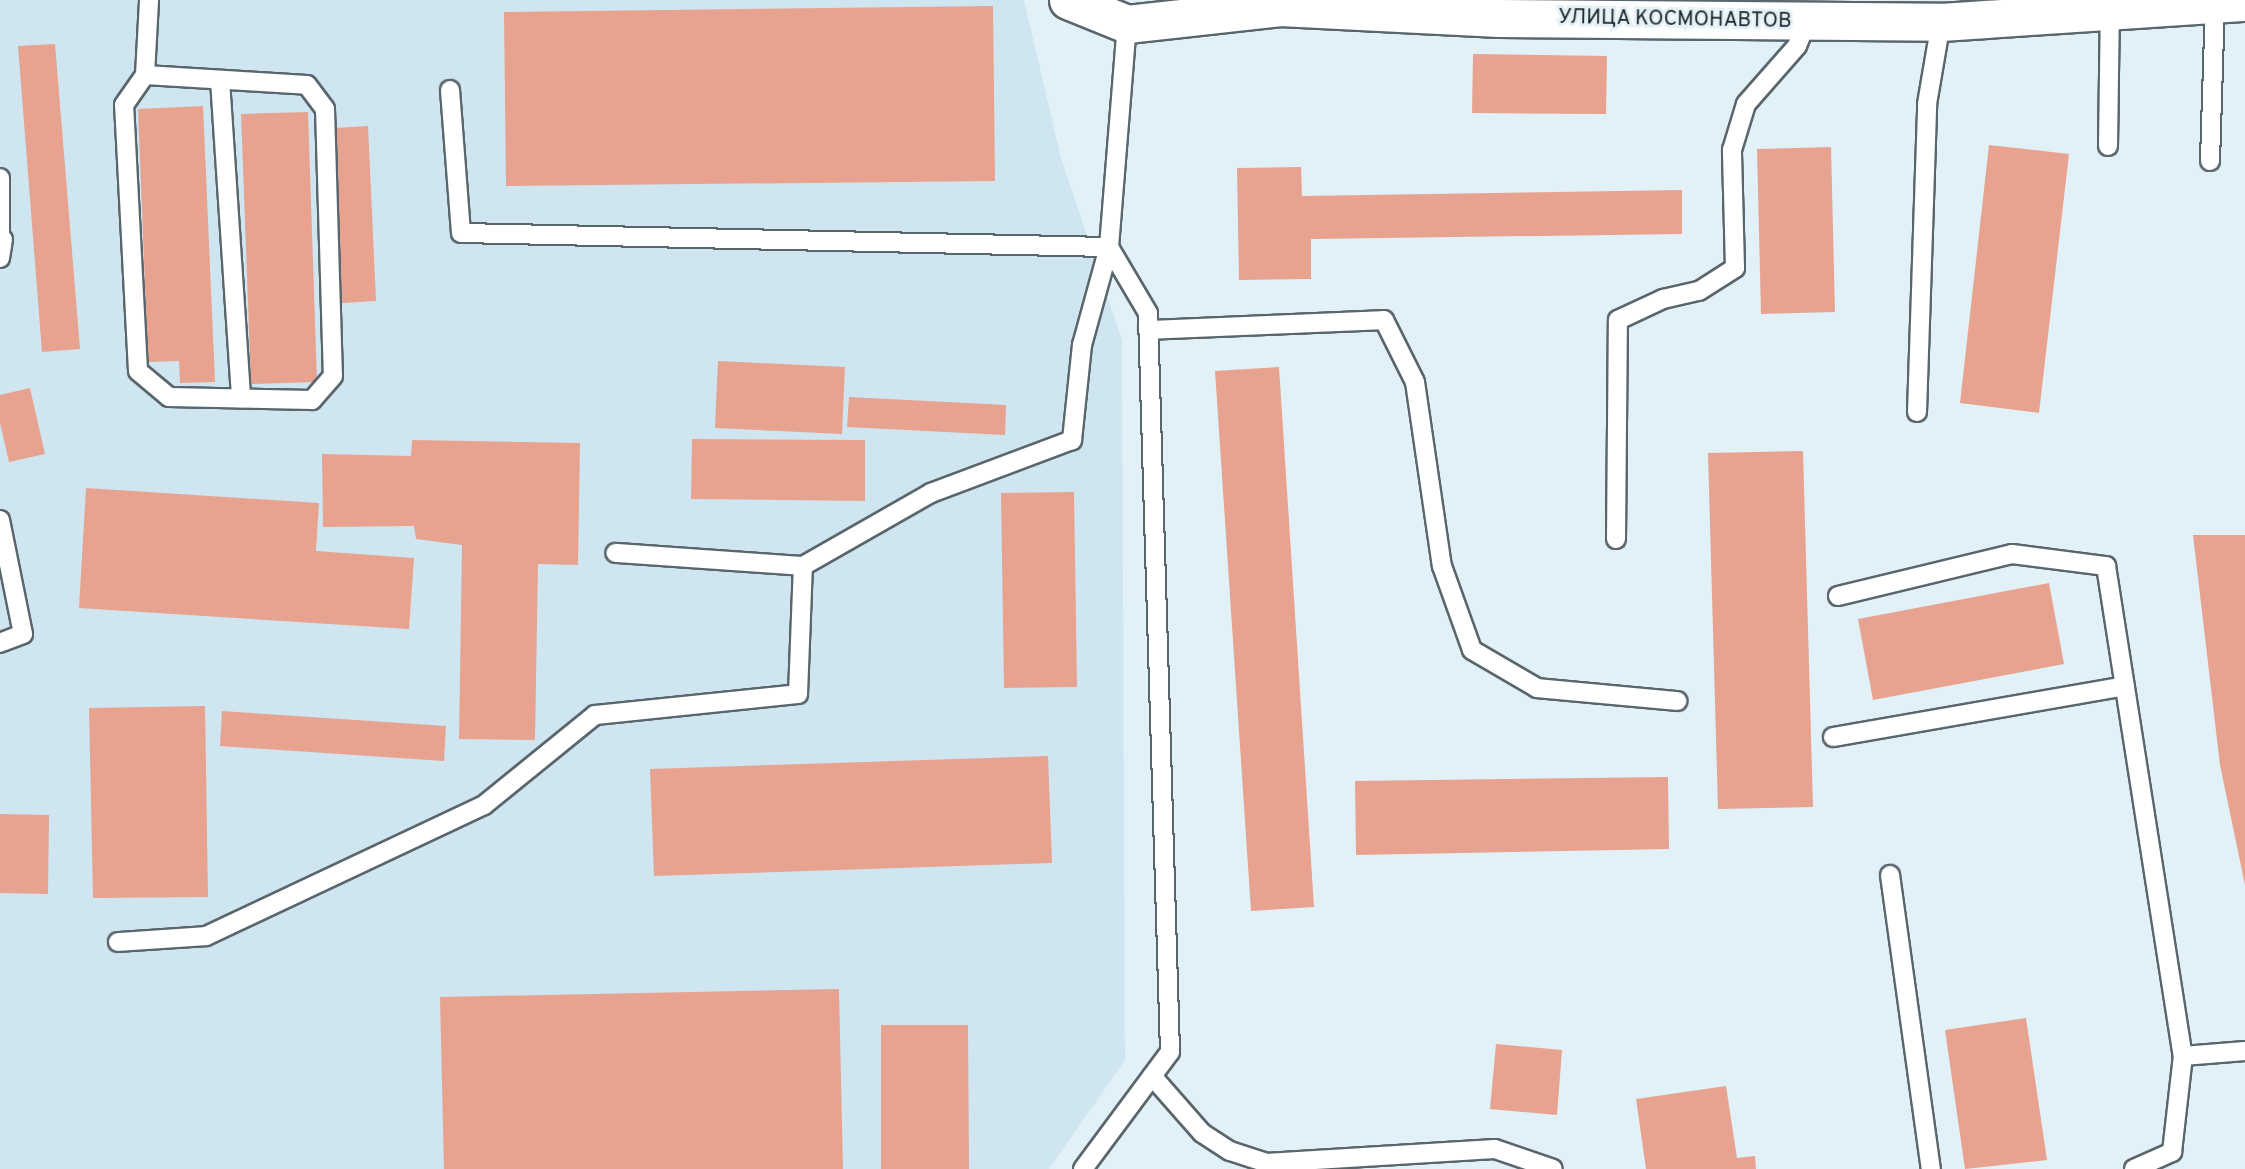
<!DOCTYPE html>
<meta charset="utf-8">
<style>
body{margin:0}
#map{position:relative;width:2245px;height:1169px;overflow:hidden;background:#e2f1f8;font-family:Overpass,sans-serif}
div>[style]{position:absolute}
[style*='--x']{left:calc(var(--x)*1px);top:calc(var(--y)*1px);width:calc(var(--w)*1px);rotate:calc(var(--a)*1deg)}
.built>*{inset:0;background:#cfe6f1}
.building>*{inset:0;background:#e7a38f}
.roads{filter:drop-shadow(2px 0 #59666c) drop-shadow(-2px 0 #59666c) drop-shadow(0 2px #59666c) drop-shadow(0 -2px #59666c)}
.service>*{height:18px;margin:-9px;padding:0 9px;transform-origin:9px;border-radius:9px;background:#fff}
.minor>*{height:37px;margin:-18.5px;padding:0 18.5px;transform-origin:18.5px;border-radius:18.5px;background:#fff}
span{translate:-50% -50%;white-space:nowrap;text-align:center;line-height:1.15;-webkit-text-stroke:6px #e2f1f8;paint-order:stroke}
.street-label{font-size:21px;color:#202528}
</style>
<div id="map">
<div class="built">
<div style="clip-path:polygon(0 0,1024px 0,1061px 158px,1122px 340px,1125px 1060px,1049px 1169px,0 1169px)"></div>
</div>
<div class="building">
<div style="clip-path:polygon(993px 6px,995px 181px,506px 186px,504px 12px)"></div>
<div style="clip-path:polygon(55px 44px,80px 349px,42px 352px,18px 46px)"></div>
<div style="clip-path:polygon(1473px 54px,1607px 56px,1606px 114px,1472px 113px)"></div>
<div style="clip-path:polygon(203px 106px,215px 382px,180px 383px,179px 361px,148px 362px,138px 109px)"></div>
<div style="clip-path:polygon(308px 112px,317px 382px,251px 384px,241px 114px)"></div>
<div style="clip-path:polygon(368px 126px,376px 301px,342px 303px,334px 128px)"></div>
<div style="clip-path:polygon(1989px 145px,2069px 154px,2039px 413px,1960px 403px)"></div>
<div style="clip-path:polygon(1831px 147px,1835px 312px,1761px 314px,1757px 149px)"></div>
<div style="clip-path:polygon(1301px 167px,1302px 196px,1682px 190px,1682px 234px,1311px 239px,1311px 279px,1239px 280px,1237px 168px)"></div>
<div style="clip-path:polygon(718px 361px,845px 367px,842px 434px,715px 428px)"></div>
<div style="clip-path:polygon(1279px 367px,1314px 907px,1251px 911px,1215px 371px)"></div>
<div style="clip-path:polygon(30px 388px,45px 454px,9px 462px,0 423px,0 395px)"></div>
<div style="clip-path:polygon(849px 397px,1006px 405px,1005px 435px,847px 427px)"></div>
<div style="clip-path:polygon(692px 439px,865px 440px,865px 501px,691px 499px)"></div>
<div style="clip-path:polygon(412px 440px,580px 443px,578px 565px,538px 564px,535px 740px,459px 739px,462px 545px,416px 539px,414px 526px,323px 527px,322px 454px,411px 456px)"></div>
<div style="clip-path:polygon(1803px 451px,1813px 807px,1718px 809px,1708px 453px)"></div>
<div style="clip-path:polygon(86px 488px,319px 503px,316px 551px,414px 558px,409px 629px,79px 608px)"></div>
<div style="clip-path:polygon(1074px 492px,1077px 687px,1004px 688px,1001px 493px)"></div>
<div style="clip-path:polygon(2193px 535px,2245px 535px,2245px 885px,2220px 765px)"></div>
<div style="clip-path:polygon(2049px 583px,2064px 664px,1873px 700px,1858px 619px)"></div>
<div style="clip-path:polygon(205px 706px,208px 897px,93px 898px,89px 708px)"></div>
<div style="clip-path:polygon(222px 711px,446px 726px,444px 761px,220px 746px)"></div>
<div style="clip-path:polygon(1048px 756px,1052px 863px,654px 876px,650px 769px)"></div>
<div style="clip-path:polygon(1668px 777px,1669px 849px,1356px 855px,1355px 781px)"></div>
<div style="clip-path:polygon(0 814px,49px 815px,48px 894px,0 893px)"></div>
<div style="clip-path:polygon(839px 989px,843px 1169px,444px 1169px,440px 997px)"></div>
<div style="clip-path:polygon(2026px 1018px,2047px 1160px,1965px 1169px,1945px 1030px)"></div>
<div style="clip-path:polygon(881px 1025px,968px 1025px,969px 1169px,881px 1169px)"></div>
<div style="clip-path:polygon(1496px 1044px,1562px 1050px,1557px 1115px,1490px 1109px)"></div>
<div style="clip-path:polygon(1726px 1086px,1737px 1158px,1755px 1156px,1756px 1169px,1646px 1169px,1636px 1099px)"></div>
</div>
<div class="roads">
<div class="service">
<div style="--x:145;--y:75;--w:162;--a:3.5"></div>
<div style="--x:307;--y:85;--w:30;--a:53"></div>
<div style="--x:325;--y:109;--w:267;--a:88.3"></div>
<div style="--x:333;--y:376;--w:32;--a:131"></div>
<div style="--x:312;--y:400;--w:143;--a:-178.8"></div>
<div style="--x:169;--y:397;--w:40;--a:-140"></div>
<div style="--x:138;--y:371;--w:266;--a:-93"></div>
<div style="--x:124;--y:105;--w:37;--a:-55"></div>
<div style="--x:145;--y:75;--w:75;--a:-86.9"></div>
<div style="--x:220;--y:80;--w:319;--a:86.2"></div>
<div style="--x:450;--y:90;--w:143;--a:85.6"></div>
<div style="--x:461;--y:233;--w:648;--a:1.24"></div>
<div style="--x:1109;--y:247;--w:102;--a:105.4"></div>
<div style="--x:1082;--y:345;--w:96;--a:96"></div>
<div style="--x:1072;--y:440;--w:151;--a:159.4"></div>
<div style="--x:931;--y:493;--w:147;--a:150.3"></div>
<div style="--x:803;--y:566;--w:188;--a:-176"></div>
<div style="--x:2108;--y:146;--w:135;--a:-89.2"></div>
<div style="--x:2210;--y:161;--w:157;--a:-88.2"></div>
<div style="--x:0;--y:178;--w:62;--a:90"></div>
<div style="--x:0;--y:258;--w:19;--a:-81"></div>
<div style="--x:1148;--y:330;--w:236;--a:-2.4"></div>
<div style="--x:1384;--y:320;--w:69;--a:63.4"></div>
<div style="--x:1415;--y:382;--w:186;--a:81.7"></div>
<div style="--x:1442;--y:566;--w:89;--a:70.3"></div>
<div style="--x:1472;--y:650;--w:75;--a:30.3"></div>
<div style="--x:1537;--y:688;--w:141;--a:5.3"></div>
<div style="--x:1917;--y:412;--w:308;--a:-88.1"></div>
<div style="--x:1927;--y:104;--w:83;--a:-80.3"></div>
<div style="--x:0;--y:520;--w:116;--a:78.6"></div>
<div style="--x:23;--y:634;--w:25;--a:159"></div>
<div style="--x:1616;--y:539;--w:219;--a:-89.5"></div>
<div style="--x:1618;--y:320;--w:50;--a:-25"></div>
<div style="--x:1663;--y:299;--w:37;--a:-13"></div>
<div style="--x:1699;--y:291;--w:43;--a:-32.6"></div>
<div style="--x:1735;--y:268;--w:118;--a:-91.5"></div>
<div style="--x:1732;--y:150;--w:48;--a:-73.1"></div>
<div style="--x:1746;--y:104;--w:77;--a:-48.7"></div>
<div style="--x:1797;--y:46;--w:27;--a:-68"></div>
<div style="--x:1838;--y:596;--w:179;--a:-13.6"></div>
<div style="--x:2012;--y:554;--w:95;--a:7.3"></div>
<div style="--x:2106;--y:566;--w:496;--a:81.1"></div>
<div style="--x:2183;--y:1056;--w:62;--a:-4.6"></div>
<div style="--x:1833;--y:737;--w:296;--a:-9.9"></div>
<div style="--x:1890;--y:875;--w:297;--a:82.1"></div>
<div style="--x:118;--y:942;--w:88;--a:-3.9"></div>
<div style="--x:206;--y:936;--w:307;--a:-25.2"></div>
<div style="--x:484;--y:805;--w:143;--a:-39"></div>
<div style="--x:595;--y:715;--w:204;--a:-5.9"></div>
<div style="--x:798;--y:694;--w:128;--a:-87.8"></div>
<div style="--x:1152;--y:1076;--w:76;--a:48.7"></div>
<div style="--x:1202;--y:1133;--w:33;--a:33"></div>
<div style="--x:1230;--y:1151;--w:38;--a:18"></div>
<div style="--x:1266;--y:1163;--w:229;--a:-3.5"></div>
<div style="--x:1495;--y:1149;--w:61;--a:19"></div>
<div style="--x:1083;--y:1169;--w:146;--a:-53.4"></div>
<div style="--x:1170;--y:1052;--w:739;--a:-91.71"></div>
<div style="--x:1148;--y:313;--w:77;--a:-120.6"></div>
<div style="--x:1109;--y:247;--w:224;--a:-85.4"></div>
<div style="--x:2134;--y:1169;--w:42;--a:-24.1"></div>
<div style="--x:2172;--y:1152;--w:97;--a:-83.5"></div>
</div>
<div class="minor">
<div style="--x:1068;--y:0;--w:64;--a:22.1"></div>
<div style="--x:1127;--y:24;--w:154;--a:-6.3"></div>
<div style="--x:1280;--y:7;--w:219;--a:2.9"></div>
<div style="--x:1499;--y:18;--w:442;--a:0.5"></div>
<div style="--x:1941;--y:22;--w:305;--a:-3.8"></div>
</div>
</div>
<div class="street-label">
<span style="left:1675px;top:20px;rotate:1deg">УЛИЦА КОСМОНАВТОВ</span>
</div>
</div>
